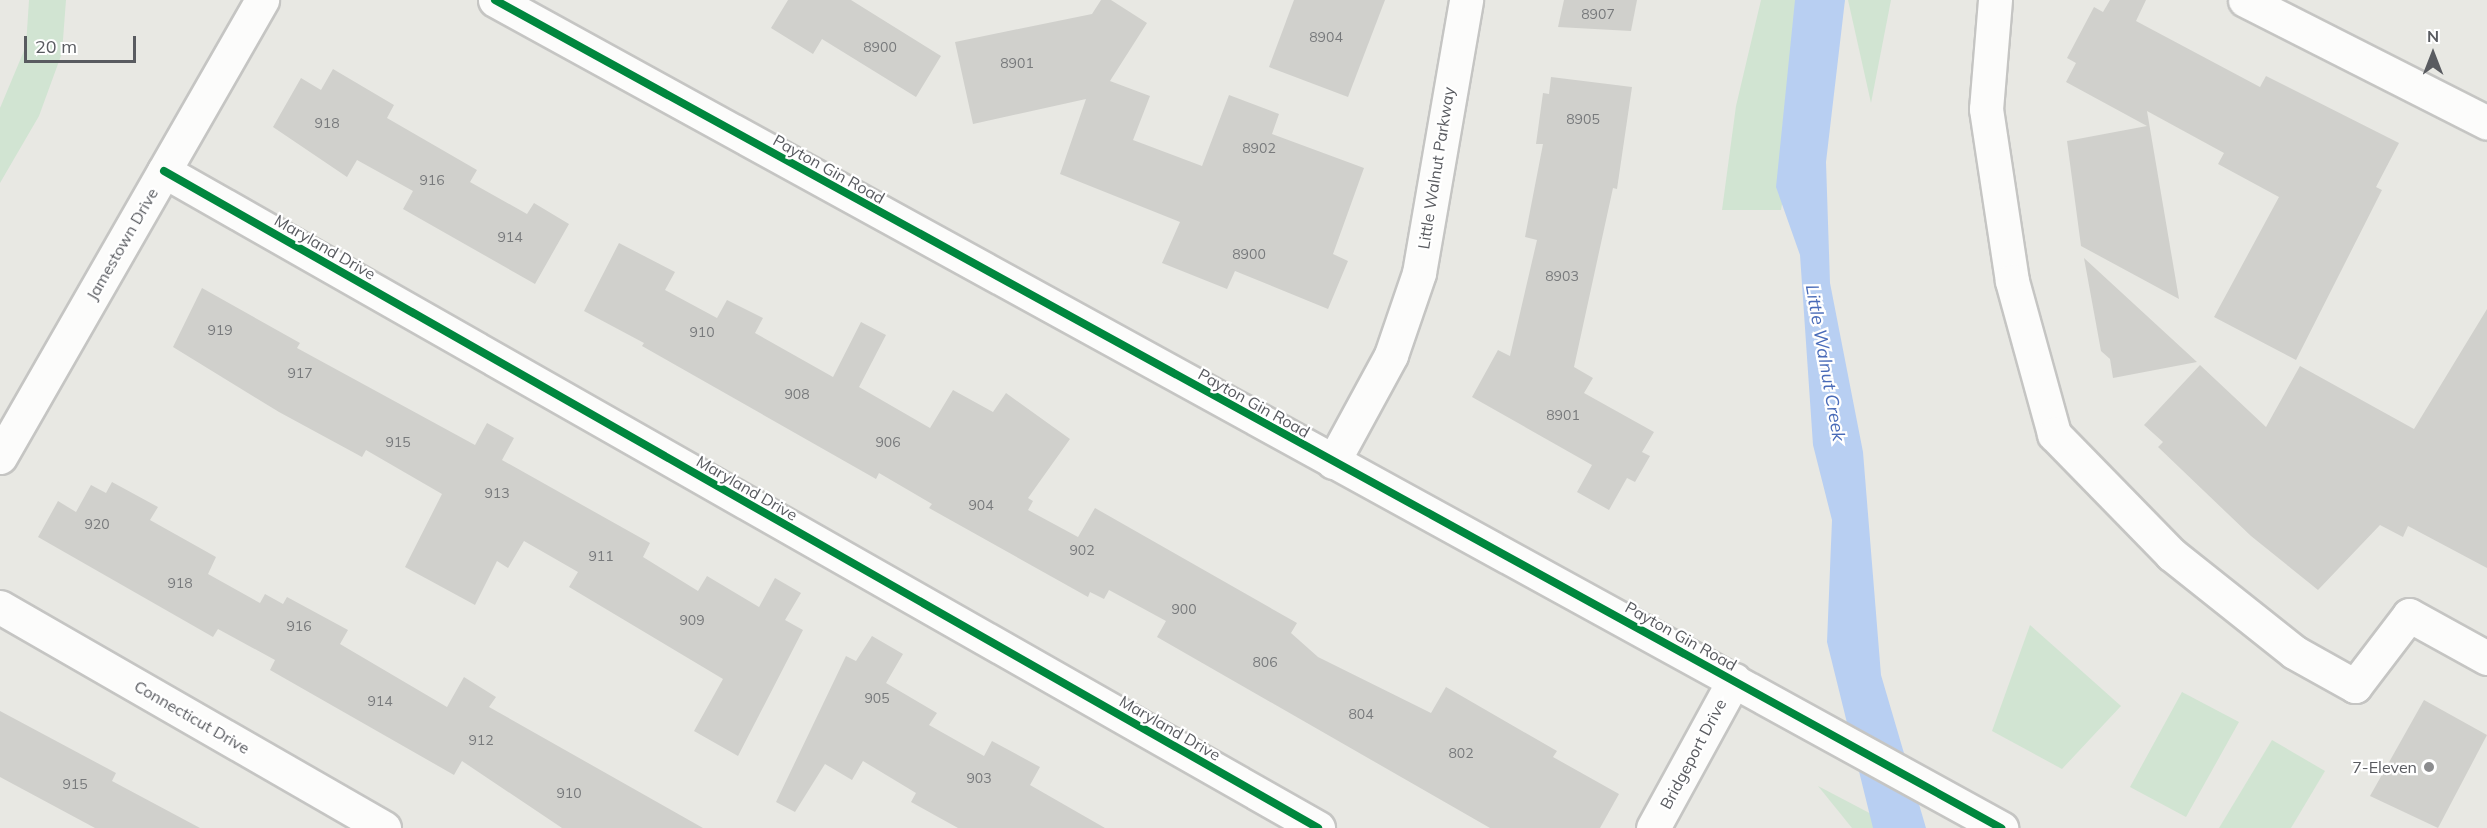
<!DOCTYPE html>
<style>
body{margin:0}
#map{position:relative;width:2487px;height:828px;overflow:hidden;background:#e8e8e3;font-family:Mulish,sans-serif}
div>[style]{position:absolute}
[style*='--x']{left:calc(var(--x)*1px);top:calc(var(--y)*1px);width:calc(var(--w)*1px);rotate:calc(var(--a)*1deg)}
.green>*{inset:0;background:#d1e4d2}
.water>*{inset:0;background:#b8cff2}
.building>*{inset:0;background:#d0d0cc}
.roads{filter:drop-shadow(2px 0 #c5c5c3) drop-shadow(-2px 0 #c5c5c3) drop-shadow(0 2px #c5c5c3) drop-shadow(0 -2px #c5c5c3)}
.minor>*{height:33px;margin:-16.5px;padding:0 16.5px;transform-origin:16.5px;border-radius:16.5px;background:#fcfcfb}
.cycleway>*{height:8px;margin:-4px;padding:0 4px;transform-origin:4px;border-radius:4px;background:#00873e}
.dots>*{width:16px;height:16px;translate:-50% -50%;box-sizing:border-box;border:3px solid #fff;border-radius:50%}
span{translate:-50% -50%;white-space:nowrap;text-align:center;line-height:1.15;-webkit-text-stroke:4.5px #fff;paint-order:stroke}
.number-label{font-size:14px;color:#787a7c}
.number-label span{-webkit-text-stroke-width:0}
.street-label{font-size:16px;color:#595b60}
.poi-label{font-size:16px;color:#595b60}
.right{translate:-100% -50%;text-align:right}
.water-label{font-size:18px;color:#496bb8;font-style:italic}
.north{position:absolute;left:2403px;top:24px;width:60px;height:60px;-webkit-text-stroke:4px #fff;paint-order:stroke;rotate:0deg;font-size:16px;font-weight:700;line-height:24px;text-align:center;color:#595b60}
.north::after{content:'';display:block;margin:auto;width:21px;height:27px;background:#595b60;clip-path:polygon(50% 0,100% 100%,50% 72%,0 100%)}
.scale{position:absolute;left:24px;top:36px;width:112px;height:27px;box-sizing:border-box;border:3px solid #595b60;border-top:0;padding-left:8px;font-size:18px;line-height:21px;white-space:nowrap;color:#595b60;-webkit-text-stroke:4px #fff;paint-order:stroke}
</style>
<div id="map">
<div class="green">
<div style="clip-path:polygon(29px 0,66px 0,62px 53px,39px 116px,0 183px,0 108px,26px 46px)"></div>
<div style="clip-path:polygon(1761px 0,1845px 0,1793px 139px,1781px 210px,1722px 210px,1736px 106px)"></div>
<div style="clip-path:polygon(1848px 0,1891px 0,1871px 103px)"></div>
<div style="clip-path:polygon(2030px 625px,2121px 706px,2062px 769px,1992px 731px)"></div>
<div style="clip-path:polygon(2182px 692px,2239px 722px,2186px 817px,2130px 787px)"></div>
<div style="clip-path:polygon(2272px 740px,2325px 771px,2291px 828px,2219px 828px)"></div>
<div style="clip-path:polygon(1818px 786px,1898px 828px,1852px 828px)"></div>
</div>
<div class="water">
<div style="clip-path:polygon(1795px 0,1845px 0,1826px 162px,1830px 283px,1863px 452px,1881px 675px,1926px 828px,1873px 828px,1827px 642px,1832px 520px,1813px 445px,1800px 255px,1776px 187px)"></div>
</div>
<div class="building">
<div style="clip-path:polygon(788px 0,851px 0,941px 56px,916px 97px,822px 39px,813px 54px,771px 28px)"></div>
<div style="clip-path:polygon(1101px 0,1111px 0,1147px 23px,1110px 81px,1150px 96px,1133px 140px,1202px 166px,1229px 95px,1279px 114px,1272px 134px,1364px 168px,1333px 254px,1348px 261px,1328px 309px,1235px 271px,1227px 289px,1162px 263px,1180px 222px,1060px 174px,1086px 99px,973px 124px,955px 42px,1092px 14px)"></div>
<div style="clip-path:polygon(1294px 0,1385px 0,1348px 97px,1269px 67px)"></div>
<div style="clip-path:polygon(1564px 0,1637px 0,1631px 31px,1558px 27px)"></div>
<div style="clip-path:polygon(2110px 0,2146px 0,2136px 21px,2260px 87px,2266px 76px,2399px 143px,2376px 187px,2382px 190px,2296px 360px,2214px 317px,2279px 197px,2218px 164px,2224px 153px,2147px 111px,2179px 299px,2081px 246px,2067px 141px,2147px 126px,2066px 82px,2076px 63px,2067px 58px,2094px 7px,2103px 12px)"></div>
<div style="clip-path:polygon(333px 69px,394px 105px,387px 118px,477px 170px,470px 182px,527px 214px,534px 203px,569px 224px,535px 284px,403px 209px,413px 191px,357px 160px,347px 177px,273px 127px,301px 78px,321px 90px)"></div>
<div style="clip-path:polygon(1551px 77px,1632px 87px,1617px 189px,1613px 188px,1574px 367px,1593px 378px,1584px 393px,1654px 432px,1642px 452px,1650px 456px,1635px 482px,1627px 478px,1609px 510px,1577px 492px,1592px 465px,1472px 397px,1498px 350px,1510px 356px,1537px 240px,1525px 237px,1543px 144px,1536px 144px,1543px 93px,1549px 94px)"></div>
<div style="clip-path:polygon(619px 243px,675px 272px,665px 290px,717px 318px,727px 300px,763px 318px,755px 333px,833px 377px,861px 322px,886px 335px,859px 387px,930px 428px,953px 390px,993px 412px,1006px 393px,1070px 439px,1028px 498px,1033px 501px,1028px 510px,1078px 537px,1095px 508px,1297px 623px,1291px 633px,1318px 657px,1431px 713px,1446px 687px,1557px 751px,1553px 757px,1619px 794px,1600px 828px,1490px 828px,1157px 637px,1166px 621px,1109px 590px,1104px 599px,1090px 592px,1088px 597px,929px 508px,932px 504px,879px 473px,876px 479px,642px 346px,644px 343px,584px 311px)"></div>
<div style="clip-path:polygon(2084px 258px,2197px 362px,2113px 378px,2110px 359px,2101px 351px)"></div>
<div style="clip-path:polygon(202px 288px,300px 343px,297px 348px,475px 445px,487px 423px,514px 438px,502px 460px,650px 543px,643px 557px,698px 591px,707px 576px,759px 607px,775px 578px,801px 593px,785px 620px,803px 630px,738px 756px,694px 731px,723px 679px,569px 587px,578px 572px,524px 541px,508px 568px,497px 561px,475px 605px,405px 567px,442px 494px,366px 450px,362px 457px,279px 412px,173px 347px)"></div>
<div style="clip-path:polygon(2487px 309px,2487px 568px,2408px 526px,2403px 537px,2380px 525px,2318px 590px,2251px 536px,2158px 447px,2163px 442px,2144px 425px,2200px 365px,2266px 427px,2300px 366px,2414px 429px)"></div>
<div style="clip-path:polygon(112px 482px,158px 507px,150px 520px,216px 557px,208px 574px,260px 603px,265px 594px,283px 604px,287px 597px,348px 630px,340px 644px,447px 707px,464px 677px,496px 697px,489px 707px,703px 828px,562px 828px,462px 761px,454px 775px,270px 670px,275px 660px,218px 629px,213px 637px,38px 537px,58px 501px,76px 512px,91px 485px,106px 493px)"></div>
<div style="clip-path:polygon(872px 636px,903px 654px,886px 683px,937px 713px,929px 725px,984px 756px,992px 741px,1040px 767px,1030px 785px,1105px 828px,958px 828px,911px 802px,916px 793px,863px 761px,852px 780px,825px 764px,795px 812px,776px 802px,846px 656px,856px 661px)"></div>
<div style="clip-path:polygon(2424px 700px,2487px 735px,2438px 828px,2370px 796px)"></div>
<div style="clip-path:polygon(0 711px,116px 773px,112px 781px,200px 828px,95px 828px,0 777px)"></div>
</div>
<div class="roads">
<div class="minor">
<div style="--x:495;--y:0;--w:1719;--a:28.8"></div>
<div style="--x:1995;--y:0;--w:109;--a:94.7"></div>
<div style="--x:1986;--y:109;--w:174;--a:81.4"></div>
<div style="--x:2012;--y:281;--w:159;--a:74.6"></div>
<div style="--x:2054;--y:434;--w:168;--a:45.7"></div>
<div style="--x:2171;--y:554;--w:157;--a:38.5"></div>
<div style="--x:2294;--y:652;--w:70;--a:29.1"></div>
<div style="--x:2355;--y:686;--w:89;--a:-52.7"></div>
<div style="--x:2409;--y:615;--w:89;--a:28.9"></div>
<div style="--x:2245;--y:0;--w:271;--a:26.9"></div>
<div style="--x:164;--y:171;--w:1328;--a:29.65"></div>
<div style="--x:0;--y:457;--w:527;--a:-60.17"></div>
<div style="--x:1333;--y:462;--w:122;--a:-61.5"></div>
<div style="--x:1391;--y:355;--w:87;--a:-71.1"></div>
<div style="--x:1419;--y:273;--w:277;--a:-80.2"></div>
<div style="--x:0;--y:607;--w:443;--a:29.9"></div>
<div style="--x:1653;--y:828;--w:169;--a:-61.3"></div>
</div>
</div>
<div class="cycleway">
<div style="--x:495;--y:0;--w:1719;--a:28.8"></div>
<div style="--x:164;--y:171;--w:1328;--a:29.65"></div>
</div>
<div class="dots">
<div style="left:2429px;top:767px;background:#8b8c8e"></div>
</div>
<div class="number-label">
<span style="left:1598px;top:14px">8907</span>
<span style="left:1326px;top:37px">8904</span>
<span style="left:880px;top:47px">8900</span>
<span style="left:1017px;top:63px">8901</span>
<span style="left:1583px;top:119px">8905</span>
<span style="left:327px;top:123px">918</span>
<span style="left:1259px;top:148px">8902</span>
<span style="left:432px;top:180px">916</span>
<span style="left:510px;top:237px">914</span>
<span style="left:1249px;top:254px">8900</span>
<span style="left:1562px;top:276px">8903</span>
<span style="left:220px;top:330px">919</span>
<span style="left:702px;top:332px">910</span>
<span style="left:300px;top:373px">917</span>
<span style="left:797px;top:394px">908</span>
<span style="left:1563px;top:415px">8901</span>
<span style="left:398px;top:442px">915</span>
<span style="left:888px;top:442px">906</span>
<span style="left:497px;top:493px">913</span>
<span style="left:981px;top:505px">904</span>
<span style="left:97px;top:524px">920</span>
<span style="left:1082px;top:550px">902</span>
<span style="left:601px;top:556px">911</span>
<span style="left:180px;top:583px">918</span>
<span style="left:1184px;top:609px">900</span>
<span style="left:692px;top:620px">909</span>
<span style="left:299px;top:626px">916</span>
<span style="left:1265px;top:662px">806</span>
<span style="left:877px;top:698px">905</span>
<span style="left:380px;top:701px">914</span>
<span style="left:1361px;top:714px">804</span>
<span style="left:481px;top:740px">912</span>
<span style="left:1461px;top:753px">802</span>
<span style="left:979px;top:778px">903</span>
<span style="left:75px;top:784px">915</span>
<span style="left:569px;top:793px">910</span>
</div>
<div class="street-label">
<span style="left:1436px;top:168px;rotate:-81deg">Little Walnut Parkway</span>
<span style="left:829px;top:169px;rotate:29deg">Payton Gin Road</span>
<span style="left:122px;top:244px;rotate:-60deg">Jamestown Drive</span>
<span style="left:325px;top:247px;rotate:30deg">Maryland Drive</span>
<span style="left:1254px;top:403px;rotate:29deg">Payton Gin Road</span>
<span style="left:747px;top:488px;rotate:30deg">Maryland Drive</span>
<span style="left:1681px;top:636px;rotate:29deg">Payton Gin Road</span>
<span style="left:192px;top:717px;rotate:30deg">Connecticut Drive</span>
<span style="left:1170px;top:728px;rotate:30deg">Maryland Drive</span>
<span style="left:1693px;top:754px;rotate:-62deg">Bridgeport Drive</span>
</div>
<div class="poi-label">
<span class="right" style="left:2417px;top:767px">7-Eleven</span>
</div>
<div class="water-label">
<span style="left:1825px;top:363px;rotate:80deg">Little Walnut Creek</span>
</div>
<div class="north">N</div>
<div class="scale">20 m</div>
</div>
